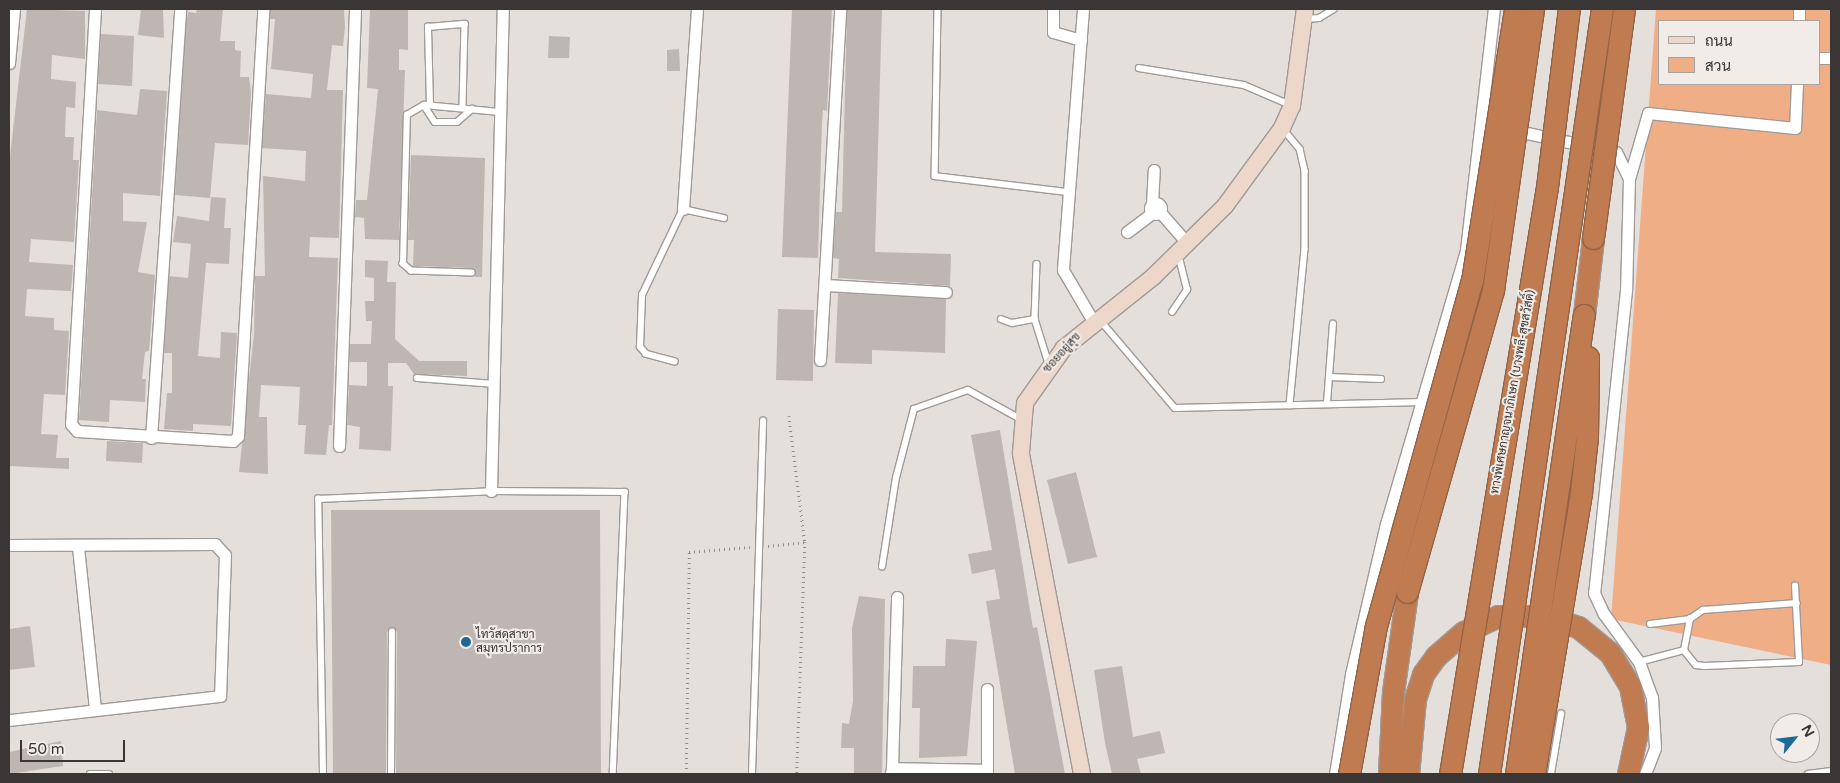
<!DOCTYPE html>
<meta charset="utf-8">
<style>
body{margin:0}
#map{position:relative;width:1840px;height:783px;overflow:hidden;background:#e5dfdb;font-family:"Varela Round",Sarabun,sans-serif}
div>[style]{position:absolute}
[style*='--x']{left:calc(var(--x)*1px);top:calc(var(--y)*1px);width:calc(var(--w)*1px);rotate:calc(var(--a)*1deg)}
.green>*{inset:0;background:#f0ae87}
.building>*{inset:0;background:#bdb6b3}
.path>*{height:2.5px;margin-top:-1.25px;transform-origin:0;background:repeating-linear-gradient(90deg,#918c8a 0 1px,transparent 0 5px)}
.roads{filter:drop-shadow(1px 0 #a09a97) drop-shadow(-1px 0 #a09a97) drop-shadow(0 1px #a09a97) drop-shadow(0 -1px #a09a97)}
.lane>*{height:5.5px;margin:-2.75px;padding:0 2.75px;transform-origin:2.75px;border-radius:2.75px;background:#fff}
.street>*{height:11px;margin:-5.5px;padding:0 5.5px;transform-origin:5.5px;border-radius:5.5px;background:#fff}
.street>.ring{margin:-5.5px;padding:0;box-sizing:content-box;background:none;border:11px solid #fff;border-radius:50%}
.secondary>*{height:16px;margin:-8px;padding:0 8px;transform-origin:8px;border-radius:8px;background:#ecd7ca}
.highway>*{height:21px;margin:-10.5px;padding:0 10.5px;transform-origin:10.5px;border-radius:10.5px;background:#c17b50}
.bridges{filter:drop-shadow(1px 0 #916347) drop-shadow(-1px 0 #916347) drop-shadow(0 1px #916347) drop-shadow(0 -1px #916347)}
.highway-bridge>*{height:21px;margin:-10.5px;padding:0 10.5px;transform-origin:10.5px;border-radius:10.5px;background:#c17b50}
.dots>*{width:14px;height:14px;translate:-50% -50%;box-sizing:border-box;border:2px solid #f2ece8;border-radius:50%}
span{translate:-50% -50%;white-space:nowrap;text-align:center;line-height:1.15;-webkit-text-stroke:4px #f2ece8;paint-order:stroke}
.street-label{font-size:12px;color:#393635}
.poi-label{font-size:12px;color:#393635}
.left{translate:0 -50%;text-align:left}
.frame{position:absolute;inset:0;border:10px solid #393635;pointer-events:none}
.legend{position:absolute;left:1658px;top:20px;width:162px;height:65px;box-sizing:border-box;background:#f2ece8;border:1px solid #a8a3a0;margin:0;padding:6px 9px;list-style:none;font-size:15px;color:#393635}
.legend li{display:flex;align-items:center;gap:10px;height:25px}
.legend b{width:25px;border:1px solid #a8a3a0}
.north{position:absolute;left:1770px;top:713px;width:50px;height:50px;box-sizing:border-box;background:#f2ece8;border:1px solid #a8a3a0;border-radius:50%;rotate:61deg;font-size:14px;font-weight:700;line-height:20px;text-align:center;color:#393635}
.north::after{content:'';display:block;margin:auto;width:18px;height:22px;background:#1c699c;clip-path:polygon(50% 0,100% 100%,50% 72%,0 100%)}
.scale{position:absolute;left:20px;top:740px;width:105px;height:22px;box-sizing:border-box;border:2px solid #393635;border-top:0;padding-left:6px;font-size:15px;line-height:18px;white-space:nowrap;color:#393635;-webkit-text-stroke:4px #f2ece8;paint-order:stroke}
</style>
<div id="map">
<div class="green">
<div style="clip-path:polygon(evenodd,1656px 9px,1831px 9px,1831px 665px,1611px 619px,1656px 9px,1659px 21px,1819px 21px,1819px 84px,1659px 84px,1659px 21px)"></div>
</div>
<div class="building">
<div style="clip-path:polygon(27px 9px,85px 11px,85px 59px,52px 55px,51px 79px,76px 82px,75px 108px,66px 107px,65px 137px,74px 137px,73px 160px,79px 160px,74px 242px,31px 239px,29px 262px,73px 265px,71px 291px,27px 289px,25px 316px,54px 318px,54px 330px,69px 331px,65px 395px,44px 394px,41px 434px,58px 435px,56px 458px,69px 458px,69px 469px,9px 466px,9px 165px)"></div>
<div style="clip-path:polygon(141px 9px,163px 9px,164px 38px,138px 35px)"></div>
<div style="clip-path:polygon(197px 9px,223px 9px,220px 41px,235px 41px,235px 50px,241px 51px,240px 77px,249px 77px,251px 93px,248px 145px,215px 143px,210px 198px,175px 195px,186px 26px,188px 12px,196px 13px)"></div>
<div style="clip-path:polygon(270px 9px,344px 9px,345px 27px,343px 46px,332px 45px,327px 90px,343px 90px,339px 238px,310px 237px,309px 257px,338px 258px,332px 425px,329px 425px,326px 455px,304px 454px,306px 425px,298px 425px,300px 387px,261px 385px,259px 417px,267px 417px,268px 474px,239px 472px,254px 333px,255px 276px,265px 276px,263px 176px,305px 181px,306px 151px,262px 148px,266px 94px,311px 98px,313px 74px,271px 69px,275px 19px,270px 19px)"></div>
<div style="clip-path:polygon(370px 9px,408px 9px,408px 50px,399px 49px,399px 70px,405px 70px,399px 240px,365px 239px,364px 218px,355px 217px,356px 200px,367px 200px,378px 89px,367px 88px)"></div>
<div style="clip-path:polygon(792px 9px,832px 9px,827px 111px,823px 110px,822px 123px,818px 258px,782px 257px)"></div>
<div style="clip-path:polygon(847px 9px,882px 9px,875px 252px,951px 254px,950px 286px,838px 278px,839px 259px,833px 258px,836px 212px,842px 212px)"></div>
<div style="clip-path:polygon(101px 34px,134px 36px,132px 86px,98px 84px)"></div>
<div style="clip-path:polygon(549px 36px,570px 37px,569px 58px,548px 58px)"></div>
<div style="clip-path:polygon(679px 49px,680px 71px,667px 71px,667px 50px)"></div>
<div style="clip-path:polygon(140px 89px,167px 91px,160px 196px,123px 193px,123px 221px,147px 222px,138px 272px,155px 275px,149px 351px,145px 352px,142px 379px,146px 379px,145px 402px,110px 400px,109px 422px,79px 420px,97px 110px,137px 115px)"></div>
<div style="clip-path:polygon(411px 155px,485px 158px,482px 277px,475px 277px,472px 268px,413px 266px,414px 240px,408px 240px)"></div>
<div style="clip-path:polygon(211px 197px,226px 198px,224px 228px,231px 228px,229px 264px,206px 263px,198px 356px,220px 358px,221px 332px,237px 333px,231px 426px,193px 424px,193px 431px,164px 429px,167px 393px,172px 393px,172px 353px,164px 353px,169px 276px,188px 278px,191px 244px,173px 242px,177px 216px,209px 221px)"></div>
<div style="clip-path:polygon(365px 260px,388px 261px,387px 282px,396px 282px,395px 339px,419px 361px,467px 361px,467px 376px,414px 374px,406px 363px,388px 363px,388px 386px,393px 386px,391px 451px,359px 449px,360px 427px,347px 425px,349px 385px,367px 386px,367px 362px,350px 362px,350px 344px,371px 344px,372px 321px,366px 321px,365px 301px,374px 301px,374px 278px,365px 277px)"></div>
<div style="clip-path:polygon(838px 293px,946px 299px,945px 353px,872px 350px,872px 364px,835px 363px)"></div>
<div style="clip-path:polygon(778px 309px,814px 310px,813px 381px,776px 380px)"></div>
<div style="clip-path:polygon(1000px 430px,1033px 628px,1037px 627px,1065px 774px,1015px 774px,986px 601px,1000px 599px,995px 569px,972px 574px,968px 554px,992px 550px,971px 435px)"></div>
<div style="clip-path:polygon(107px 441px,143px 443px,142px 463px,106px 461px)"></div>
<div style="clip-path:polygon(1076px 472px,1097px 557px,1068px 564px,1047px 480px)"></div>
<div style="clip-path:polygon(331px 510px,600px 510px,601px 774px,396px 774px,397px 632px,393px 627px,387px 632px,386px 774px,333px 774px)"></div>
<div style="clip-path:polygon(859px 596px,885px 599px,882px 774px,854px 774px,854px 748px,841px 748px,842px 723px,849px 724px,853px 701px,852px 628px)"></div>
<div style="clip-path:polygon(30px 626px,35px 667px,9px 670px,9px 629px)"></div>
<div style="clip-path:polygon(946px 639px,977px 641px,967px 756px,919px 758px,920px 708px,912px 708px,913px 666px,945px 666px)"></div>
<div style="clip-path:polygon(1122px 666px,1133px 737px,1160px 731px,1165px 753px,1137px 759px,1141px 774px,1112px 774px,1105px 743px,1094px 670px)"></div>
<div style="clip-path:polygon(61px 741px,63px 766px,9px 774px,9px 752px)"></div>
</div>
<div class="path">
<div style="--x:789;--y:416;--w:127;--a:82.8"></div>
<div style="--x:805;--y:542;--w:232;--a:92"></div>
<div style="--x:768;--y:546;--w:37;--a:-6"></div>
<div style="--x:686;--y:774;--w:222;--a:-89.2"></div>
<div style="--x:689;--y:552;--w:61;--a:-4.7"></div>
</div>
<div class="roads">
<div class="lane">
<div style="--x:938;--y:9;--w:167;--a:91"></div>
<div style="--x:935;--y:176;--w:134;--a:6.9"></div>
<div style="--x:1304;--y:19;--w:15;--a:-4"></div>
<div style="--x:1319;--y:18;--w:17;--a:-31"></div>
<div style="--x:1139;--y:68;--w:106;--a:9.2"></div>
<div style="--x:1244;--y:85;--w:51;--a:23.1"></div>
<div style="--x:424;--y:105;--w:20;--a:57"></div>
<div style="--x:435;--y:122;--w:22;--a:0"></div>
<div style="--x:457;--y:122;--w:20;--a:-41"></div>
<div style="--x:430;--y:105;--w:78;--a:-91.5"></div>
<div style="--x:428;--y:27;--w:37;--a:-5"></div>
<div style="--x:465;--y:24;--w:84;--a:91.4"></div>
<div style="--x:1284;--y:130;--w:25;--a:50"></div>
<div style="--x:1300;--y:149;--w:23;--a:77"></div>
<div style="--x:1305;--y:171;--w:78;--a:90"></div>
<div style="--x:1305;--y:249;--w:157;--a:95.5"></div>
<div style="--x:1037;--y:264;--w:55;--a:92.1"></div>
<div style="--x:1035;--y:319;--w:47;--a:72.7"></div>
<div style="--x:472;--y:273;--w:61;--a:-178.1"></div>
<div style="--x:411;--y:271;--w:11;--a:-139"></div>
<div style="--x:403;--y:264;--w:149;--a:-88.5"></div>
<div style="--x:407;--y:115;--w:20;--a:-30"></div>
<div style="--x:424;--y:105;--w:76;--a:5.3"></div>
<div style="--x:1172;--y:312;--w:27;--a:-56"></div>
<div style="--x:1187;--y:290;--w:36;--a:-104"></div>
<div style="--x:1001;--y:319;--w:12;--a:20"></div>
<div style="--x:1012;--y:323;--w:23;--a:-10"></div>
<div style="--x:1101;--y:321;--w:114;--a:49.6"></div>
<div style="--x:1175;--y:408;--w:248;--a:-1.4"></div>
<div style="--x:675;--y:362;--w:30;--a:-165"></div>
<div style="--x:646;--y:354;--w:9;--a:-131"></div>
<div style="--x:640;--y:347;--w:52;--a:-87.8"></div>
<div style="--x:642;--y:295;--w:95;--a:-64.5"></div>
<div style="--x:683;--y:209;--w:42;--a:12.4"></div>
<div style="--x:1329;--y:377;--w:52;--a:2.2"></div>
<div style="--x:417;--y:378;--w:78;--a:4.4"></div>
<div style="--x:1327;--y:403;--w:79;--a:-85.7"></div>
<div style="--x:882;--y:567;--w:90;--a:-81.1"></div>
<div style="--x:896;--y:478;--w:71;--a:-75.4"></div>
<div style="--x:914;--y:409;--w:57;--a:-19.4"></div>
<div style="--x:968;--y:390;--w:60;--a:28.7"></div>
<div style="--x:1650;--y:624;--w:40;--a:-7.1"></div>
<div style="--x:1684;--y:650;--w:19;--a:51"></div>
<div style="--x:1696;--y:665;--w:9;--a:6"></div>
<div style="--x:1705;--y:666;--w:94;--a:-2.4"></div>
<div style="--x:1799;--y:662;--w:76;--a:-93"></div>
<div style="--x:1639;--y:662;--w:47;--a:-14.9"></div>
<div style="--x:1684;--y:650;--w:32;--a:-79"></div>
<div style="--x:1690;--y:619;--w:16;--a:-35"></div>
<div style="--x:1703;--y:610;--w:94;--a:-4.3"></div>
<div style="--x:90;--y:774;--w:19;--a:0"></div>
<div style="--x:323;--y:774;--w:275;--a:-91"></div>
<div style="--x:318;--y:499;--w:173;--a:-2.6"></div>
<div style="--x:491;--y:491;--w:134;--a:0.4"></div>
<div style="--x:625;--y:492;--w:282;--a:92.4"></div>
<div style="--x:391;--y:774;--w:142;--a:-89.6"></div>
<div style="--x:752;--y:774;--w:353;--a:-88.2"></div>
<div style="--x:1551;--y:774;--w:61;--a:-80.5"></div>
<div style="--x:1808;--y:774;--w:23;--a:-7"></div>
</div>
<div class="street">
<div style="--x:95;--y:9;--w:416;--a:93.3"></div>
<div style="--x:71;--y:424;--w:9;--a:49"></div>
<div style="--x:77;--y:431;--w:156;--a:3.7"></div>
<div style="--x:233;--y:441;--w:7;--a:-45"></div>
<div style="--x:238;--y:436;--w:428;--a:-86.6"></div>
<div style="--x:1053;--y:9;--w:23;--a:90"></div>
<div style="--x:1053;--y:32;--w:29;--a:16"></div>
<div style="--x:1083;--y:9;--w:262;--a:94.4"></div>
<div style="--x:1063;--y:270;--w:59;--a:59.5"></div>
<div style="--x:1799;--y:21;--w:12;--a:-90"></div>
<div style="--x:1819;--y:58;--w:12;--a:0"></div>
<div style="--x:9;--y:63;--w:54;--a:-84.7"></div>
<div style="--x:1513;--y:130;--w:105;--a:12.1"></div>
<div style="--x:1616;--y:152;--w:30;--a:64"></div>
<div style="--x:1629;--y:179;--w:111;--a:91.5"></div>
<div style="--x:1626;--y:290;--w:305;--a:96"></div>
<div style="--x:1594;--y:593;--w:23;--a:65"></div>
<div style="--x:1604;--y:614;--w:59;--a:53.9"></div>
<div style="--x:1639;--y:662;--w:37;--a:70"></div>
<div style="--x:1652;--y:697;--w:51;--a:86.6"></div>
<div style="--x:1655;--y:748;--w:28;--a:111"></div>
<div style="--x:1629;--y:179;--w:69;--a:-73.9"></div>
<div style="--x:1648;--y:113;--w:148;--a:5.8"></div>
<div style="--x:1795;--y:128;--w:44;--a:-87.4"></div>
<div class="ring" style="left:1150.5px;top:203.5px;width:0;height:0"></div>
<div style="--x:1152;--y:204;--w:34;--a:-87"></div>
<div style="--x:683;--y:209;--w:200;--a:-86"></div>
<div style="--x:1160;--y:212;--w:43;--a:48.8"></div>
<div style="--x:1127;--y:232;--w:31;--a:-37"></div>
<div style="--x:827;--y:285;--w:119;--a:3.4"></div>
<div style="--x:820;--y:360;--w:352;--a:-86.7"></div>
<div style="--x:151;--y:438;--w:430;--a:-86.1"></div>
<div style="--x:339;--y:446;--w:437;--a:-87.9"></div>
<div style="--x:491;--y:491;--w:482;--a:-88.6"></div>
<div style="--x:9;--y:545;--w:206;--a:-0.3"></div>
<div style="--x:215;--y:544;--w:15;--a:48"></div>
<div style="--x:225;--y:555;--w:141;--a:92"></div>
<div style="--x:220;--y:696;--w:212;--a:173.5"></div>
<div style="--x:78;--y:547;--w:163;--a:84"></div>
<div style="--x:987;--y:689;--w:85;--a:90"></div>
<div style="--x:892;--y:768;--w:171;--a:-88.3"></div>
<div style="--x:891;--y:773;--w:5;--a:-79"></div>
<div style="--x:892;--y:768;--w:95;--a:1.2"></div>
<div style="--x:1335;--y:774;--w:101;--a:-80.9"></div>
<div style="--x:1351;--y:674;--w:154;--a:-76.9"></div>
<div style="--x:1386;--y:524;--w:285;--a:-73.7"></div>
<div style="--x:1466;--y:250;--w:243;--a:-83.4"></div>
</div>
<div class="secondary">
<div style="--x:1082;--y:774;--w:327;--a:-100.8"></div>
<div style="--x:1021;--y:453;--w:50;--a:-85.4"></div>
<div style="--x:1025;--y:403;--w:67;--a:-54.7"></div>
<div style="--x:1064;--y:348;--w:114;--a:-38.6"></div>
<div style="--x:1153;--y:277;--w:101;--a:-44.6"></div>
<div style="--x:1225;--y:206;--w:97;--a:-53.8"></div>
<div style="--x:1282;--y:128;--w:24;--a:-66"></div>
<div style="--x:1292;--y:106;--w:98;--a:-82.4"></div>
</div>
<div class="highway">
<div style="--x:1584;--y:315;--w:78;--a:-83.3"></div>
<div style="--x:1389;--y:774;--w:82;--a:-87.2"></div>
<div style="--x:1393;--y:692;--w:101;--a:-82"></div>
<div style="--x:1408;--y:774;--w:75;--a:-84.7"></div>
<div style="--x:1415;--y:699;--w:26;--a:-72"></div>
<div style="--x:1423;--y:674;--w:22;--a:-54"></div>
<div style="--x:1436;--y:656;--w:37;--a:-41"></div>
<div style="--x:1464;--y:632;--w:38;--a:-25"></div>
<div style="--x:1498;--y:616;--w:48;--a:0"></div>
<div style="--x:1546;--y:616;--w:34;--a:19"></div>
<div style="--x:1578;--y:627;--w:41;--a:39.1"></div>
<div style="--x:1610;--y:653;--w:39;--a:59"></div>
<div style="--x:1630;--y:686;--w:42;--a:79"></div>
<div style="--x:1638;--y:727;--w:48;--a:102"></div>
</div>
</div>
<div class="bridges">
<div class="highway-bridge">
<div style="--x:1593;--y:238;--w:231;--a:-82.3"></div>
<div style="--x:1407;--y:592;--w:314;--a:-74.1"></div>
<div style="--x:1493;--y:290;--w:284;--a:-81.9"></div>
<div style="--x:1349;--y:774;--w:150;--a:-79.7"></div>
<div style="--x:1376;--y:626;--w:358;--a:-74.5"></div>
<div style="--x:1472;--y:281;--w:275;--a:-81"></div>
<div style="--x:1450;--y:774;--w:595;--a:-80.62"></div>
<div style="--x:1547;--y:187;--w:179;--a:-83"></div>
<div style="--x:1489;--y:774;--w:773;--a:-81.6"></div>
<div style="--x:1516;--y:774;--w:464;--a:-81.6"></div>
<div style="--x:1534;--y:774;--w:286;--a:-80.5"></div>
<div style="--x:1581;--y:492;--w:55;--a:-83.8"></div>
<div style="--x:1587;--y:437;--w:80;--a:-89.3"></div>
</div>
</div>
<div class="dots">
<div style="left:466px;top:642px;background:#1c699c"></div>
</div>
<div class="street-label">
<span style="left:1062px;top:353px;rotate:-48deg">ซอยอยู่สุข</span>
<span style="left:1513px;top:392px;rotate:-80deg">ทางพิเศษกาญจนาภิเษก (บางพลี-สุขสวัสดิ์)</span>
</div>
<div class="poi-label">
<span class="left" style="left:476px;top:642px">ไทวัสดุสาขา<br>สมุทรปราการ</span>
</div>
<div class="frame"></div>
<ul class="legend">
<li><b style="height:6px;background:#ecd7ca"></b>ถนน</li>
<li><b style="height:14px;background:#f0ae87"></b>สวน</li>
</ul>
<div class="north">N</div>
<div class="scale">50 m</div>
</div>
